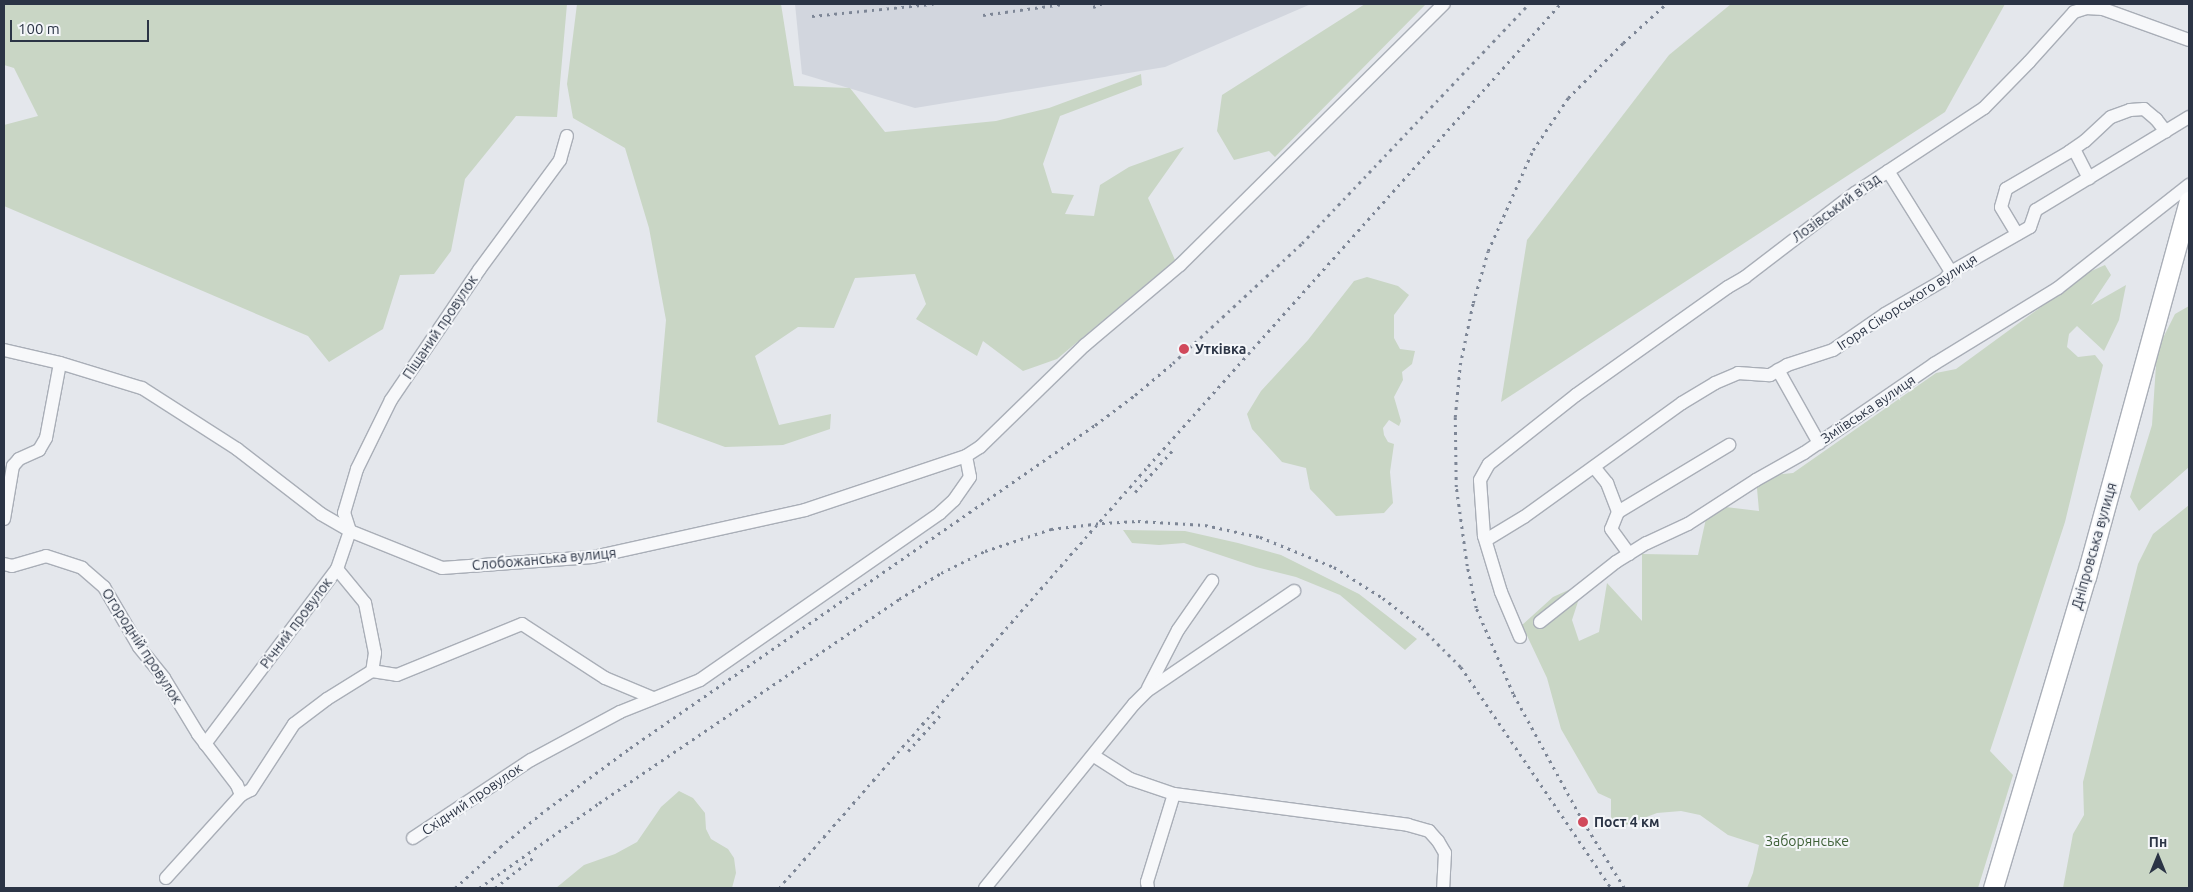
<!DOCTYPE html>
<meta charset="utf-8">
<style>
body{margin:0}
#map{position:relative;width:2193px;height:892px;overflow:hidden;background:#e4e7ec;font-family:Ubuntu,sans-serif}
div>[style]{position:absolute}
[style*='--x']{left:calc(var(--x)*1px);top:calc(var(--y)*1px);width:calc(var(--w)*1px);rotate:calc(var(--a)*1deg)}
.built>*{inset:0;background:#d2d6de}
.green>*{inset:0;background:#c9d6c5}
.roads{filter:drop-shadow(1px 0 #a9aeb7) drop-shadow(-1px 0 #a9aeb7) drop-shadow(0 1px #a9aeb7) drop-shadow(0 -1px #a9aeb7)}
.minor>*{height:12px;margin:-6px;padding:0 6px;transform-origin:6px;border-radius:6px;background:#f7f8fa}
.highway>*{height:19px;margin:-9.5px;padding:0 9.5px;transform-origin:9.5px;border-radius:9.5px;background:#fff}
.rail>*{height:2.5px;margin-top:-1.25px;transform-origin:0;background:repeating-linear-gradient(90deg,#7d8696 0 2.5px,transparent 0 7.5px)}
.dots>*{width:14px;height:14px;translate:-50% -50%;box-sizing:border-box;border:2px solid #f4f6f9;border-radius:50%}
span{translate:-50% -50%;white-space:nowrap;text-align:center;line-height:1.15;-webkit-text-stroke:4px #f4f6f9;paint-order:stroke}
.street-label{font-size:14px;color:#2b3445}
.poi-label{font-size:14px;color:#2b3445;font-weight:700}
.left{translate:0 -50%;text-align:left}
.park-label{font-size:14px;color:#3f6138}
.frame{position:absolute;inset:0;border:5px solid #2b3445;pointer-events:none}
.north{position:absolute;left:2133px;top:832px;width:50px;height:50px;-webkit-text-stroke:4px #f4f6f9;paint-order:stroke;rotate:0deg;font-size:14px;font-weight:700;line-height:20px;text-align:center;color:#2b3445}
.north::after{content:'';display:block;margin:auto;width:18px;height:22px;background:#2b3445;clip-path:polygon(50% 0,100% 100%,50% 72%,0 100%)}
.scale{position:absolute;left:10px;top:20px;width:139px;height:22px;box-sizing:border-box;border:2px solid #2b3445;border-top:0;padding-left:6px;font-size:15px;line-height:18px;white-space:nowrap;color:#2b3445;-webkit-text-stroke:4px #f4f6f9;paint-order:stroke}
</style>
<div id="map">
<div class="built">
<div style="clip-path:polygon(795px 4px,1311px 4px,1165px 67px,915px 108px,802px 74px)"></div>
</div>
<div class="green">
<div style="clip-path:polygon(4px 4px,567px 4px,557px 117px,516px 116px,465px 179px,451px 251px,434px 274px,400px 275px,383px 329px,329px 362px,308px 336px,4px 206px,4px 125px,38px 116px,14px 68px,4px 65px)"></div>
<div style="clip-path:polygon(577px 4px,781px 4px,794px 86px,850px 88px,885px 132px,996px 121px,1049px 108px,1141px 74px,1142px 85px,1060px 116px,1043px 164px,1052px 193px,1074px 195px,1065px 214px,1094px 216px,1100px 185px,1129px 167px,1184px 147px,1148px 198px,1175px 260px,1057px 359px,1023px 371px,983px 341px,977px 356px,916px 319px,926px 304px,915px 274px,855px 278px,834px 328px,798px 327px,755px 356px,779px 425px,831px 414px,830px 429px,783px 445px,725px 447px,657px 422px,666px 320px,649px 228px,625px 148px,573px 118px,567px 84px)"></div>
<div style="clip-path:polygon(1365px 4px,1426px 4px,1275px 157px,1269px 151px,1234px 160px,1217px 131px,1222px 95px)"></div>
<div style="clip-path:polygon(1731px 4px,2005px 4px,1945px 112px,1501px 402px,1527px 240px,1669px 55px)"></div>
<div style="clip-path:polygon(2105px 265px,2111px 275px,2091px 305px,2126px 285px,2119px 320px,2104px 351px,2077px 326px,2069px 334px,2067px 347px,2078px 357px,2095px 355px,2103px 365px,2065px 522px,1990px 751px,2013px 775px,1978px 888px,1747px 888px,1753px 873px,1759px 845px,1728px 835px,1700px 815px,1681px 811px,1657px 813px,1618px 828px,1611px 817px,1611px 799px,1598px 793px,1561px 729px,1547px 678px,1522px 625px,1553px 597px,1584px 583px,1572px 620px,1579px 641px,1599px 632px,1607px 583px,1642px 621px,1642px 554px,1698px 555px,1709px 505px,1759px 511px,1756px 477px,1793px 473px,1936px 373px,1956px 369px,2089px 272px)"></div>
<div style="clip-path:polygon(1367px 277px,1398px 286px,1409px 295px,1394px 315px,1394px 338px,1400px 349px,1415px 351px,1412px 364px,1402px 372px,1403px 380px,1394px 397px,1401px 421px,1399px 426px,1389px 420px,1383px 428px,1384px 435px,1388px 442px,1394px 444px,1390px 472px,1393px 503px,1384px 513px,1336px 516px,1310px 489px,1306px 468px,1282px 462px,1252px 429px,1247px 414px,1261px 391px,1308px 340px,1354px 281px)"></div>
<div style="clip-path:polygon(2189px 306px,2189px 467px,2139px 511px,2130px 497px,2152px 425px,2157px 350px,2175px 314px)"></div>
<div style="clip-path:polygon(2189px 505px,2189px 888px,2063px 888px,2073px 834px,2084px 815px,2083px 782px,2138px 564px,2153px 534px)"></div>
<div style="clip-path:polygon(1123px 530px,1185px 531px,1238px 543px,1281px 555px,1359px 594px,1417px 639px,1405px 650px,1340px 595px,1296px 577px,1256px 567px,1184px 543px,1159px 545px,1132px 543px)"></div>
<div style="clip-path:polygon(679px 791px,693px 798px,705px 813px,706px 829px,711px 839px,728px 849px,734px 858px,736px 873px,732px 888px,556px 888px,584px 865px,615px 854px,637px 842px,661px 807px)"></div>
</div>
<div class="roads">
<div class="minor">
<div style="--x:2074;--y:149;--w:33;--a:63"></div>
<div style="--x:1888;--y:171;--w:119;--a:58"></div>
<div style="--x:2017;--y:234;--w:31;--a:-121"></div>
<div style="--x:2001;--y:207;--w:19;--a:-74"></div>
<div style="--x:2006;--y:189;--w:73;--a:-30.4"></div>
<div style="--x:2069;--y:152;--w:19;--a:-35"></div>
<div style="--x:2085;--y:141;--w:35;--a:-43"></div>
<div style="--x:2111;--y:117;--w:20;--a:-20"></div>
<div style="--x:2130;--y:110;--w:14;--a:-4"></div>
<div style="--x:2144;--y:109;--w:16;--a:40"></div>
<div style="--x:2156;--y:119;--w:16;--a:52"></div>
<div style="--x:4;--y:350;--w:57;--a:13.1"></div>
<div style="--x:60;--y:363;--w:86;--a:17"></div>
<div style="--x:142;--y:388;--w:113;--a:32.7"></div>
<div style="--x:237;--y:449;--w:106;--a:37.7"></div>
<div style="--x:321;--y:514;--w:34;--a:30"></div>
<div style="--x:350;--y:531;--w:99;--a:21.9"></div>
<div style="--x:442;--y:568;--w:151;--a:-4.2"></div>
<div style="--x:593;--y:557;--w:217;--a:-12.5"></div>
<div style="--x:805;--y:510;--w:170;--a:-18.5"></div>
<div style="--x:966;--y:456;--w:17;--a:-33"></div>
<div style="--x:980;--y:447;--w:146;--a:-44.2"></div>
<div style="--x:1085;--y:345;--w:124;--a:-40.1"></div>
<div style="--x:1180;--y:265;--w:371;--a:-44.7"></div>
<div style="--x:1778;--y:370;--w:84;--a:60.7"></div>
<div style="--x:1594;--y:467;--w:21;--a:51"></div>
<div style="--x:1607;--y:483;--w:31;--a:69"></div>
<div style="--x:1618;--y:512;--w:18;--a:112"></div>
<div style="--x:1611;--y:529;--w:31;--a:54"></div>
<div style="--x:1618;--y:512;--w:130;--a:-31.1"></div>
<div style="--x:4;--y:519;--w:54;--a:-80.4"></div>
<div style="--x:13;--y:466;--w:9;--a:-49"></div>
<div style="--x:19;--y:459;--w:22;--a:-24"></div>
<div style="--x:39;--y:450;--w:14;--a:-60"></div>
<div style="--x:46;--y:438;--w:76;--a:-79.4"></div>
<div style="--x:1486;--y:540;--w:44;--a:-31.2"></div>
<div style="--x:1524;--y:517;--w:195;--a:-35.8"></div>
<div style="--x:1682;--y:403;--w:39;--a:-31"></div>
<div style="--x:1715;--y:383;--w:25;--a:-23"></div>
<div style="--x:1738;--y:373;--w:32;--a:4"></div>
<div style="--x:1770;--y:375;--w:20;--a:-30"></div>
<div style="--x:1787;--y:365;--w:48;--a:-18.1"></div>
<div style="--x:1833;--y:350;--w:63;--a:-34.7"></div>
<div style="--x:1885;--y:314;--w:68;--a:-30"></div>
<div style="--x:1944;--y:280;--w:11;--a:-49"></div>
<div style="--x:1951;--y:272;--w:91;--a:-29.7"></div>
<div style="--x:2030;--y:227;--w:18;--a:-71"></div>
<div style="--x:2036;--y:210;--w:179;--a:-31.3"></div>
<div style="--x:4;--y:564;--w:8;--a:14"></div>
<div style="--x:12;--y:566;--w:35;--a:-16"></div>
<div style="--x:46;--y:556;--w:38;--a:18"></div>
<div style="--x:82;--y:568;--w:29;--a:41"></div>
<div style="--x:104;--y:587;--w:69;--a:59.7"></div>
<div style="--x:139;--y:647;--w:40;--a:51"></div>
<div style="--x:164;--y:678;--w:66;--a:58.7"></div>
<div style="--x:198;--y:734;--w:64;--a:52.6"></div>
<div style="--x:237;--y:785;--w:11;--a:68"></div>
<div style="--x:337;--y:569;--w:40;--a:-71.1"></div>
<div style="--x:350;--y:531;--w:19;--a:-108"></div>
<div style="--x:344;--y:513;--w:46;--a:-73.5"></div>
<div style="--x:357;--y:469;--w:77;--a:-63.8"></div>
<div style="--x:391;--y:400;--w:157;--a:-55.9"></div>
<div style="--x:479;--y:270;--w:137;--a:-53.6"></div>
<div style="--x:560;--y:160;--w:25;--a:-74"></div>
<div style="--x:1540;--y:622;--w:97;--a:-38.3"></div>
<div style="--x:1616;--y:562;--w:36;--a:-32"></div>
<div style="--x:1647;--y:543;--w:45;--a:-24.9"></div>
<div style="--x:1688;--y:524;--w:81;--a:-32.9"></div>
<div style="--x:1756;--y:480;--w:55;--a:-29.4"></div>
<div style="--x:1804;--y:453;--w:158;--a:-34.4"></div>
<div style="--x:1934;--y:364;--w:145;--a:-31.5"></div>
<div style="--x:2058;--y:288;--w:167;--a:-38.2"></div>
<div style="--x:1520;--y:637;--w:49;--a:-112.9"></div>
<div style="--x:1501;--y:592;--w:59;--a:-106.9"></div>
<div style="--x:1484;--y:536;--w:56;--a:-94.1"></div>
<div style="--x:1480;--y:480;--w:18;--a:-61"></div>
<div style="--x:1489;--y:464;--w:111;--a:-38.4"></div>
<div style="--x:1576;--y:395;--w:186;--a:-35.4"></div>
<div style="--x:1728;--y:287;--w:20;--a:-30"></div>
<div style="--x:1745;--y:277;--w:138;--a:-37.4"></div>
<div style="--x:1855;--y:193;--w:154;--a:-33.4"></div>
<div style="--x:1984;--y:108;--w:64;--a:-45.6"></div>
<div style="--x:2029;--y:62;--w:67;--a:-48"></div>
<div style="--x:2074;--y:12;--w:13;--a:-18"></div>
<div style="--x:2086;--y:8;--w:17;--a:3"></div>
<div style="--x:2103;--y:9;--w:91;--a:19.8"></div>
<div style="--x:1148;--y:688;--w:65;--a:-62.7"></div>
<div style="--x:1178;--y:630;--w:60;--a:-55.2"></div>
<div style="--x:205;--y:744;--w:219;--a:-53"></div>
<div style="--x:337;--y:569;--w:44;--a:50.5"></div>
<div style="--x:365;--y:603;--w:51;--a:78.7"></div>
<div style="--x:375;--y:653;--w:18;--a:99"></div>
<div style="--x:1094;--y:756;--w:43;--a:32.6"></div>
<div style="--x:1130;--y:779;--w:46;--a:18.8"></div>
<div style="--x:1174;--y:794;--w:92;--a:107.1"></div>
<div style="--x:1147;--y:882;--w:6;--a:81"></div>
<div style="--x:1174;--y:794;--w:236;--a:7.5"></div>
<div style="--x:1408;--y:825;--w:22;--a:16"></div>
<div style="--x:1429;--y:831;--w:13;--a:48"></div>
<div style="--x:1438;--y:841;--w:14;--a:60"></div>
<div style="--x:1445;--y:853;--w:35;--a:93"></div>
<div style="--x:413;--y:838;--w:141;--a:-33.5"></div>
<div style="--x:531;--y:760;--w:101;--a:-28.3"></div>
<div style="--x:620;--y:712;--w:86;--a:-21.8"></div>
<div style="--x:700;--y:680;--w:292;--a:-34.8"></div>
<div style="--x:940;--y:513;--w:19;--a:-43"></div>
<div style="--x:954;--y:500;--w:28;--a:-55"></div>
<div style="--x:970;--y:477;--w:21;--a:-101"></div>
<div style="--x:166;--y:878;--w:112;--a:-47.9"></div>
<div style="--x:241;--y:795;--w:11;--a:-27"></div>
<div style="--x:251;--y:790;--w:79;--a:-56.9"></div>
<div style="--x:294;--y:724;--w:41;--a:-37.1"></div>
<div style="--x:327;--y:699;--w:53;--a:-31.9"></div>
<div style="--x:372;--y:671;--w:25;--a:9"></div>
<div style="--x:397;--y:675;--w:135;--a:-22.2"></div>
<div style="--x:522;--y:624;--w:99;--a:33"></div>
<div style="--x:605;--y:678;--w:52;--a:22.6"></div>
<div style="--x:985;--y:888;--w:237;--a:-51"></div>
<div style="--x:1134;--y:704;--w:18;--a:-45"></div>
<div style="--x:1147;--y:691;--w:178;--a:-34.2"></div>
</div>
<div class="highway">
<div style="--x:1993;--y:888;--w:325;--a:-73.4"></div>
<div style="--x:2086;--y:577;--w:390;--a:-74.7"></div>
</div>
</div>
<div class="rail">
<div style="--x:1093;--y:7;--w:9;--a:-21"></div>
<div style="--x:983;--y:15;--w:81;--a:-7.8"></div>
<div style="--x:812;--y:16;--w:122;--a:-5.7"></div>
<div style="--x:1135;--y:492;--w:55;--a:-47.9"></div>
<div style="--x:908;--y:751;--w:52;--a:-48.1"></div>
<div style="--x:455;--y:888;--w:61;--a:-42.3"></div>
<div style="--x:500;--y:847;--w:60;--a:-39"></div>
<div style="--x:547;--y:809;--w:103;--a:-36.3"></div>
<div style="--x:630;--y:748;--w:566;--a:-34.78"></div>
<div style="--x:1095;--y:425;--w:50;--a:-36.9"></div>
<div style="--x:1135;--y:395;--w:50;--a:-40.1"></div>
<div style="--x:1173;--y:363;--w:176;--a:-42.9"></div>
<div style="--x:1302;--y:243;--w:330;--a:-46.5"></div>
<div style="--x:479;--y:888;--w:147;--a:-35.3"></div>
<div style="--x:599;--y:803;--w:363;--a:-34.2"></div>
<div style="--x:899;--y:599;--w:49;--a:-31.8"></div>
<div style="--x:941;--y:573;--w:49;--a:-26.6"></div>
<div style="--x:985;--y:551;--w:70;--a:-18.4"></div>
<div style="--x:1051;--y:529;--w:51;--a:-6.7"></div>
<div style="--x:1102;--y:523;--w:36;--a:-3"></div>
<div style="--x:1138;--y:521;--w:67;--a:3.4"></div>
<div style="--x:1205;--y:525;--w:56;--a:12.3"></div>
<div style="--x:1260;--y:537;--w:80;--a:22.1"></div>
<div style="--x:1334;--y:567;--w:58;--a:32.3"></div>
<div style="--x:1383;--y:598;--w:49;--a:37.6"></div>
<div style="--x:1422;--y:628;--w:55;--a:45"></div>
<div style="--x:1461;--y:667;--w:267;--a:55.8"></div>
<div style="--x:495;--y:888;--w:50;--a:-38.5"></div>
<div style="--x:779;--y:888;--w:561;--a:-48.83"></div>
<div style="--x:1148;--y:466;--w:619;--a:-48.27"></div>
<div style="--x:1624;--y:888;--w:78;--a:-121.8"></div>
<div style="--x:1583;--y:822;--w:146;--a:-118.7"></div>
<div style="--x:1513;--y:694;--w:94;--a:-113.3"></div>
<div style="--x:1476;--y:608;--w:43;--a:-102.1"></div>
<div style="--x:1467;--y:566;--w:80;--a:-97.9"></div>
<div style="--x:1456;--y:487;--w:70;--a:-90.8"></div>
<div style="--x:1455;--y:417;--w:52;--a:-84.5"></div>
<div style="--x:1460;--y:365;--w:63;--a:-78.2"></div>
<div style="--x:1473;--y:303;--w:54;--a:-73.9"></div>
<div style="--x:1488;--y:251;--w:111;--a:-66"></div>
<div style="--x:1533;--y:150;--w:63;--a:-56.1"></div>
<div style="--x:1568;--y:98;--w:78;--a:-45"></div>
<div style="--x:1623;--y:43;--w:58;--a:-42.2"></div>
</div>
<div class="dots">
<div style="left:1184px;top:349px;background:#d1495b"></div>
<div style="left:1583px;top:822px;background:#d1495b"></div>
</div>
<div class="street-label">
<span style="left:1836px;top:208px;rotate:-36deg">Лозівський в'їзд</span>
<span style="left:1907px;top:302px;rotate:-33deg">Ігоря Сікорського вулиця</span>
<span style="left:440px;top:327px;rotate:-56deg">Піщаний провулок</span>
<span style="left:1868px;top:409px;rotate:-34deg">Зміївська вулиця</span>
<span style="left:2094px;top:546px;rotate:-74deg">Дніпровська вулиця</span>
<span style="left:544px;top:559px;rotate:-5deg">Слобожанська вулиця</span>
<span style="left:296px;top:623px;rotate:-53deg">Річний провулок</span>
<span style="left:142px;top:646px;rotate:57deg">Огородній провулок</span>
<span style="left:472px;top:799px;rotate:-34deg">Східний провулок</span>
</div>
<div class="poi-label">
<span class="left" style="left:1195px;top:349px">Уткiвка</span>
<span class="left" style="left:1594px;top:822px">Пост 4 км</span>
</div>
<div class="park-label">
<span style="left:1807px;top:841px">Заборянське</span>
</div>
<div class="frame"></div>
<div class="north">Пн</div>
<div class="scale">100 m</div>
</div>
